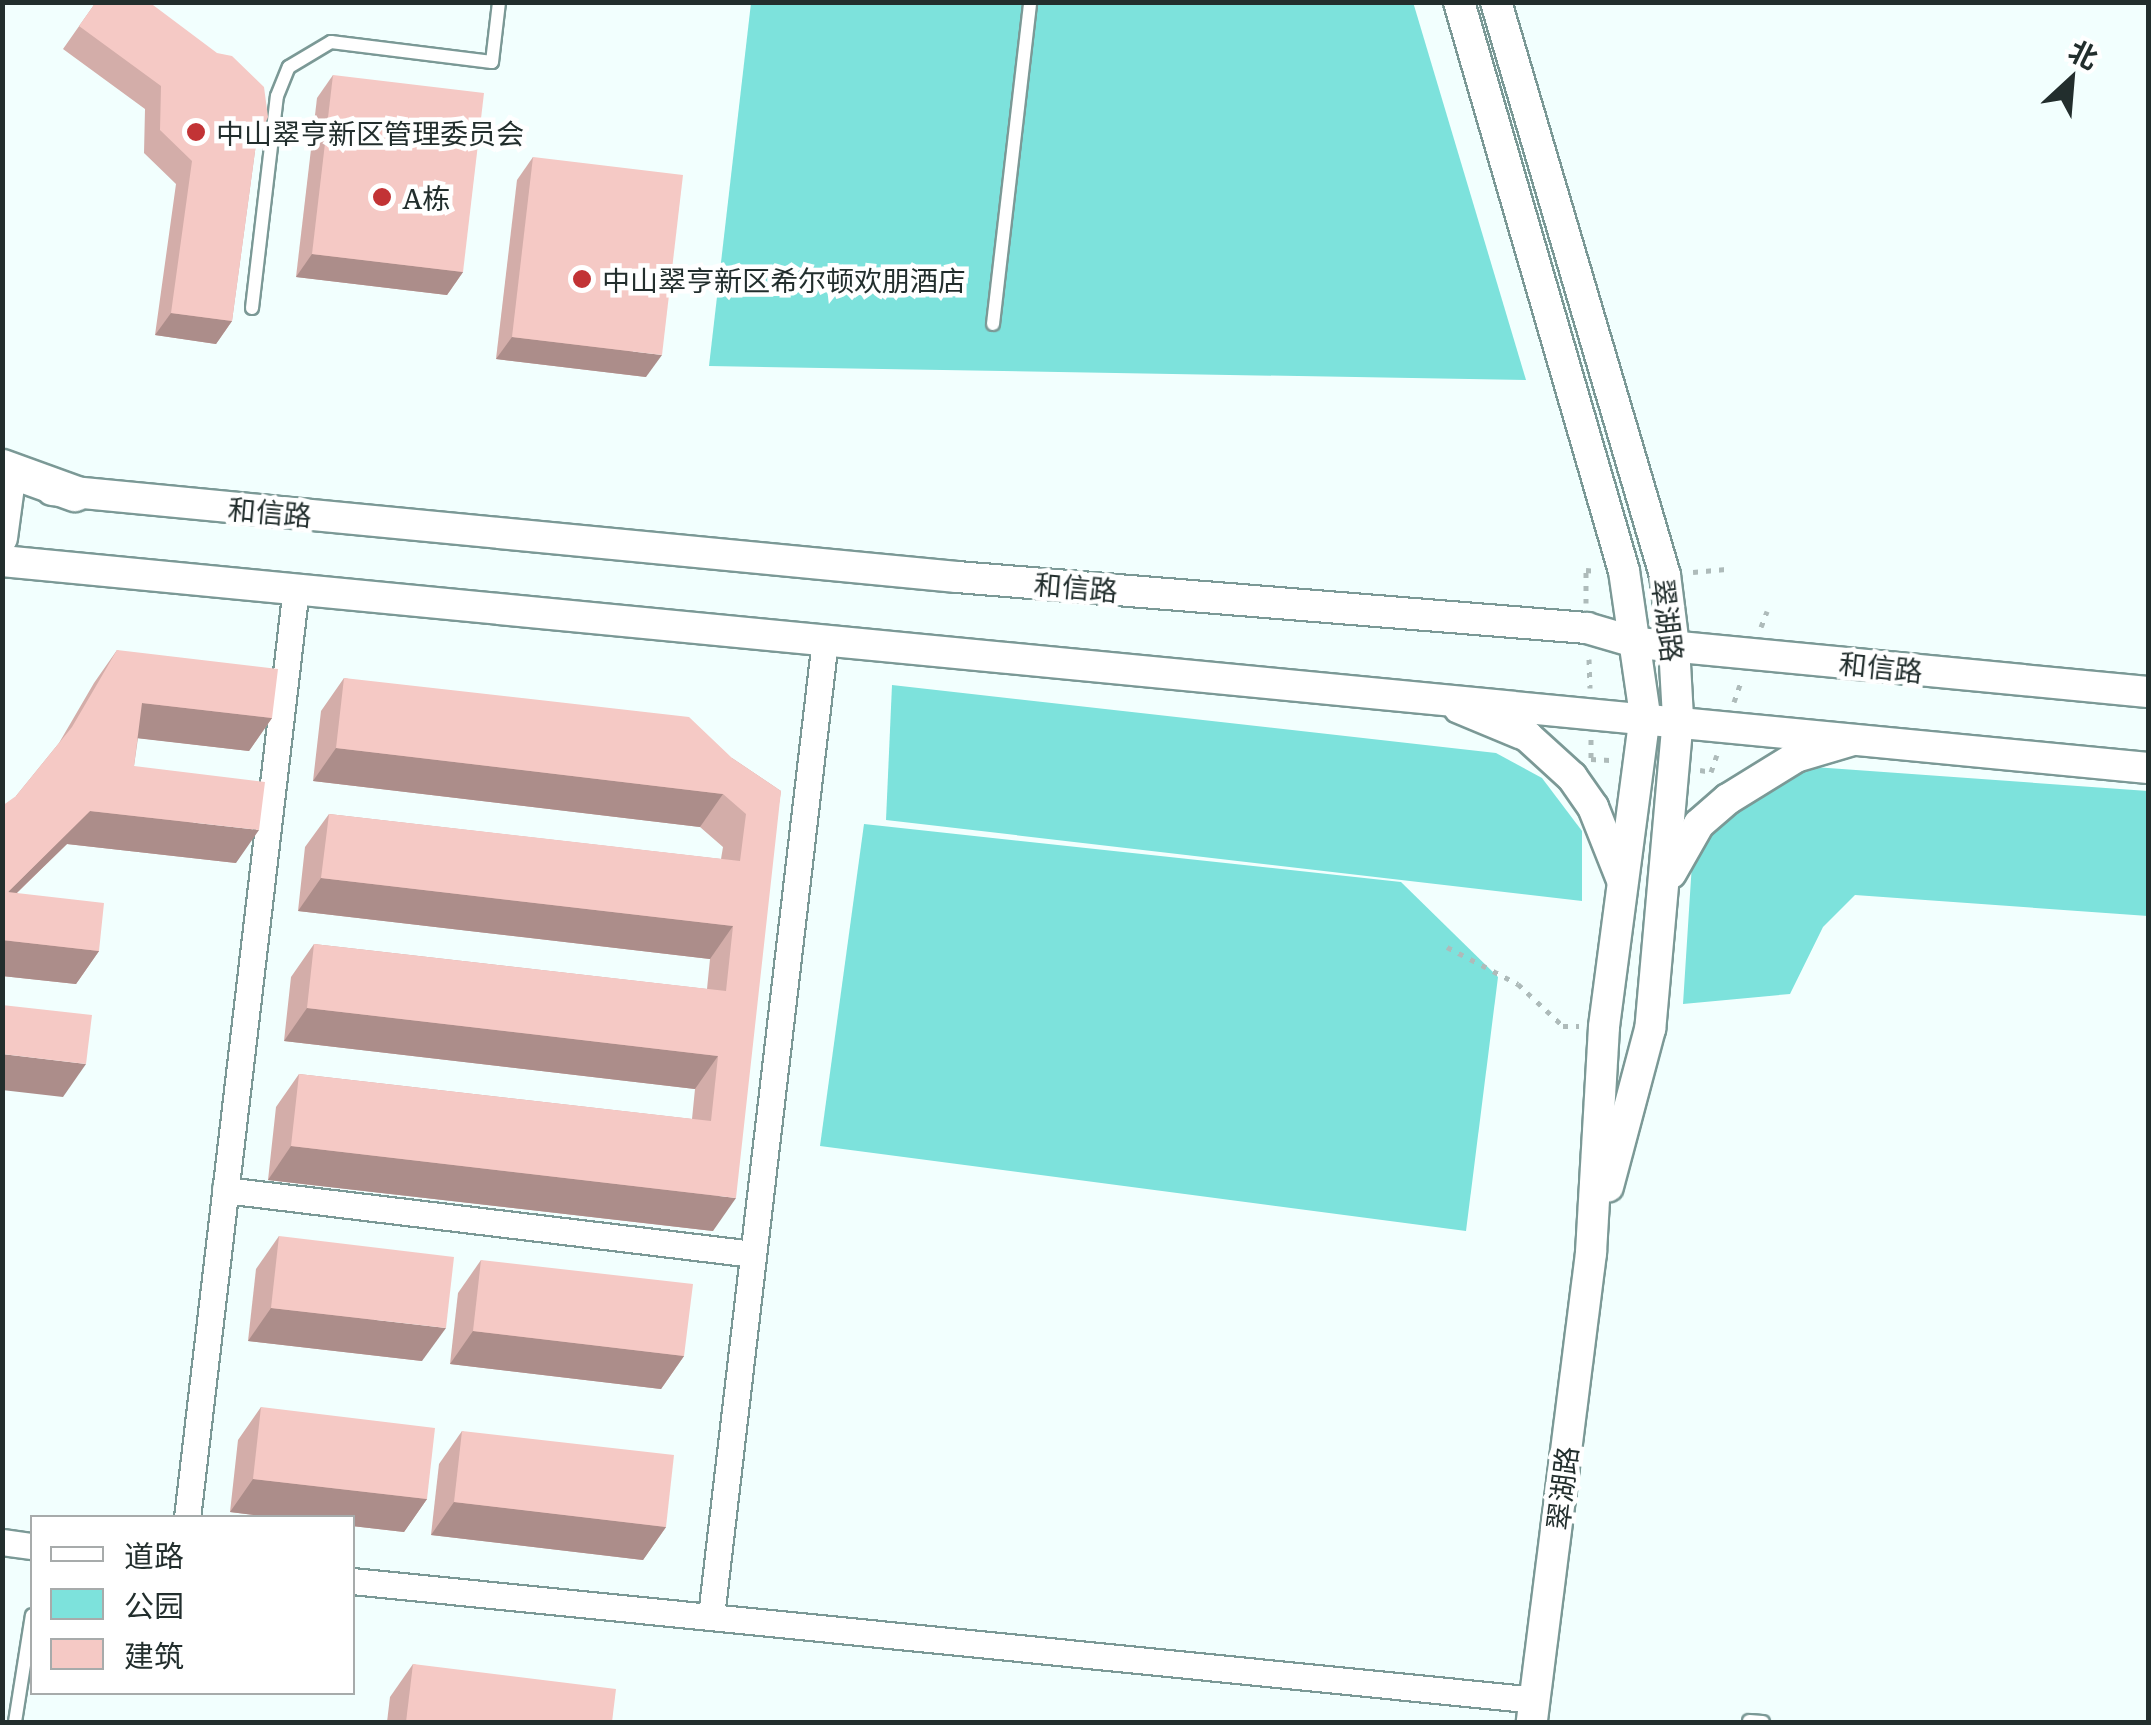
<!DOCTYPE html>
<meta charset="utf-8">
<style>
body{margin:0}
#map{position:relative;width:2151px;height:1725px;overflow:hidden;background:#f2fffe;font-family:Literata,"Noto Sans SC",serif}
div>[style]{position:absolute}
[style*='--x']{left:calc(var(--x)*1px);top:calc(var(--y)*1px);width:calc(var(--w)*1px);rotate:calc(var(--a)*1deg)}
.green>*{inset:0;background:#7de2dc}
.path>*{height:5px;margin-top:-2.5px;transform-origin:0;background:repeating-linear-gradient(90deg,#aebbba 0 5px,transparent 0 13px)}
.roads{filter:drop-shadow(2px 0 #7b9996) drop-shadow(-2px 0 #7b9996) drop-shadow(0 2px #7b9996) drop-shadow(0 -2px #7b9996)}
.service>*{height:12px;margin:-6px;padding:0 6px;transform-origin:6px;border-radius:6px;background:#fff}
.minor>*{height:25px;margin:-12.5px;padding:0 12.5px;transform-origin:12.5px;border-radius:12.5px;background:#fff}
.tertiary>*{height:30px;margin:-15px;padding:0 15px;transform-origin:15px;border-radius:15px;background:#fff}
.secondary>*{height:35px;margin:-17.5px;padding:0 17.5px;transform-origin:17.5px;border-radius:17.5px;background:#fff}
.wall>*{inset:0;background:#d3ada9}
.shaded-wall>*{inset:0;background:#ac8d8a}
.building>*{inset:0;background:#f5c9c5}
.dots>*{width:28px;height:28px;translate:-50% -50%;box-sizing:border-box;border:5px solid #fff;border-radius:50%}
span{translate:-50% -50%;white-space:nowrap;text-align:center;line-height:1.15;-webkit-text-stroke:9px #fff;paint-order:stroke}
.poi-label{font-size:28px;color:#222e2d}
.left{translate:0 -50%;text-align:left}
.street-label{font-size:28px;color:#222e2d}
.frame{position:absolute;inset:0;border:5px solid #222e2d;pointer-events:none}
.legend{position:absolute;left:30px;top:1515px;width:325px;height:180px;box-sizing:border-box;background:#fff;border:2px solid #a7abab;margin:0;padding:12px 18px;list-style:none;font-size:30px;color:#222e2d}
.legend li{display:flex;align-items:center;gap:20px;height:50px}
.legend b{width:50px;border:2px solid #a7abab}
.north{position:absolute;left:2021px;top:30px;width:100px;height:100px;-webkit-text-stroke:8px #fff;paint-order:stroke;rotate:26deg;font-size:28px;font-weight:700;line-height:40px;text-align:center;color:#222e2d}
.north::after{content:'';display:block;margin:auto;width:35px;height:45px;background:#222e2d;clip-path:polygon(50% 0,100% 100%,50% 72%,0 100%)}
</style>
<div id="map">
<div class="green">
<div style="clip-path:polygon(1413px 2px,1526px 380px,709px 366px,751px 3px)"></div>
<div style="clip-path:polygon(892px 685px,1496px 753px,1542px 778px,1582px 831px,1582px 901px,886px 820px)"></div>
<div style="clip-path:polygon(1814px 767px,2148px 791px,2148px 916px,1855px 895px,1823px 927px,1790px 994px,1683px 1004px,1692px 863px,1715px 822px,1774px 780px)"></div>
<div style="clip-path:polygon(864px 824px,1401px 882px,1498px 977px,1466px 1231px,820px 1146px)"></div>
</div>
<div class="path">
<div style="--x:1693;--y:572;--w:36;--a:-5"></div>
<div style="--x:1586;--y:603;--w:33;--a:-90"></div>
<div style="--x:1586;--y:570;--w:11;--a:5"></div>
<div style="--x:1761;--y:627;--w:17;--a:-69"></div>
<div style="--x:1589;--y:659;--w:29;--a:88"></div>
<div style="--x:1734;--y:702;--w:24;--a:-71"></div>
<div style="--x:1591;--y:739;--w:20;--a:90"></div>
<div style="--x:1591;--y:759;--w:19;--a:3"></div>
<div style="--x:1700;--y:770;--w:11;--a:10"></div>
<div style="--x:1711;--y:772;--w:18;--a:-71"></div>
<div style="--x:1447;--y:947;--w:80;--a:27.5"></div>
<div style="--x:1518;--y:984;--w:62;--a:43"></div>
<div style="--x:1563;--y:1026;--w:16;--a:0"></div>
</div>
<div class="roads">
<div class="service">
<div style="--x:252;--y:308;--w:213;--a:-83.3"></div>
<div style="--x:277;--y:96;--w:31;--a:-68"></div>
<div style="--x:289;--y:67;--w:49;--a:-30.8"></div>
<div style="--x:331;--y:42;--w:162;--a:7.1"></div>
<div style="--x:492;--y:62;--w:60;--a:-83.3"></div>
<div style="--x:993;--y:324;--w:324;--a:-83.4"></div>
<div style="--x:1749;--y:1721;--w:14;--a:4"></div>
<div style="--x:15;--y:1722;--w:108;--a:-81"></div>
</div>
<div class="minor">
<div style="--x:225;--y:1190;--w:532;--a:6.91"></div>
<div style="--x:187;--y:1518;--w:937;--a:-83.32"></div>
<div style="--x:2;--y:1542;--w:30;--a:8"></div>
<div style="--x:352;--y:1581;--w:1189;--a:5.74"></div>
<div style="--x:711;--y:1616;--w:984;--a:-83.34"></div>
</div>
<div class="tertiary">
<div style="--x:1459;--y:2;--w:592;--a:73.83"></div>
<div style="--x:1624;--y:571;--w:146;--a:81.7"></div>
<div style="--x:1645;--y:715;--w:315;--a:97.5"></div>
<div style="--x:1604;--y:1027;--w:226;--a:93.3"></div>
<div style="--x:1591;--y:1253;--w:473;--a:97.2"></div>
<div style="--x:1496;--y:2;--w:597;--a:73.57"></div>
<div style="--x:1665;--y:575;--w:72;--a:82.8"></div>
<div style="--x:1674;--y:646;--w:72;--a:86.8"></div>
<div style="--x:1678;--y:718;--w:312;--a:95.1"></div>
<div style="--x:1650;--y:1029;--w:163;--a:104.9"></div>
<div style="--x:52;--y:490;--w:909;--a:5.49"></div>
<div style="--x:957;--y:577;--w:632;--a:4.63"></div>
<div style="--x:1587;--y:628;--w:53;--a:16.4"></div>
<div style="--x:1638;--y:643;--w:512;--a:5.49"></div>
<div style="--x:2;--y:538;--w:52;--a:-82.3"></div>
<div style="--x:2;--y:561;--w:2156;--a:5.51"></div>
<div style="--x:1459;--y:708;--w:74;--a:22.4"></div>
<div style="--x:1527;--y:736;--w:61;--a:42.3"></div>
<div style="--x:1572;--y:777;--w:37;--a:55"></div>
<div style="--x:1593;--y:807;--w:79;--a:68.3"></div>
<div style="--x:1671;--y:873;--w:56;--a:-60.3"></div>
<div style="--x:1699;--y:824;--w:38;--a:-41"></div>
<div style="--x:1728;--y:799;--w:80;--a:-31.7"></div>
<div style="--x:1796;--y:757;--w:59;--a:-16.6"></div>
</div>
<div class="secondary">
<div style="--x:2;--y:467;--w:77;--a:19.9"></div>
</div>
</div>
<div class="wall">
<div style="clip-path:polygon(96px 2px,256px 144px,232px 321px,216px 344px,155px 335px,176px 184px,144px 153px,145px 109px,63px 49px)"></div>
<div style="clip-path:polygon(333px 75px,463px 272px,447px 295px,296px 277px,317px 98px)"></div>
<div style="clip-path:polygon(533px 157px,646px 377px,496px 359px,517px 180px)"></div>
<div style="clip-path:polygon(117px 650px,272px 718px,249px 751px,138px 738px,134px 766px,236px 863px,67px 844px,17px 893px,99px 951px,76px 984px,2px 976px,16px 796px,59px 743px,94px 683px)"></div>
<div style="clip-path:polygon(344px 678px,732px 758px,781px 791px,713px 1231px,268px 1180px,276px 1107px,299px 1074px,692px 1119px,695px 1089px,284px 1041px,291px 977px,314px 944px,707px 989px,710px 959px,298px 911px,305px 847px,329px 814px,721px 859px,723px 847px,700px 827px,313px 781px,321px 711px)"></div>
<div style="clip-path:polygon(279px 1236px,422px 1361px,248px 1341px,256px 1269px)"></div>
<div style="clip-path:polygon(481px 1260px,684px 1356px,661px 1389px,450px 1364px,458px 1293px)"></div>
<div style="clip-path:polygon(261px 1407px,427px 1499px,404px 1532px,352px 1526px,352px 1518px,278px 1518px,230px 1512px,238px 1440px)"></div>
<div style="clip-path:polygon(462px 1431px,666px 1527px,643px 1560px,431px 1535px,439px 1464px)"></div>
<div style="clip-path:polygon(413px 1664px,612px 1722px,387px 1722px,390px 1697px)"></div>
</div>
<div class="shaded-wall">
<div style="clip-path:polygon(312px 254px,463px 272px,447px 295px,296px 277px)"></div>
<div style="clip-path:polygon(171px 313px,232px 321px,216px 344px,155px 335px)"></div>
<div style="clip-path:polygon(512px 337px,662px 355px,646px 377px,496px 359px)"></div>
<div style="clip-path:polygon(142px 703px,272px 718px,249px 751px,118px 736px)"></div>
<div style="clip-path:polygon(336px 748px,723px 794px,700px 827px,313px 781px)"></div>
<div style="clip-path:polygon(90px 811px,259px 830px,236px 863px,67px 844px,2px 907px,8px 892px)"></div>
<div style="clip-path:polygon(321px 878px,733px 926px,710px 959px,298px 911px)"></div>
<div style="clip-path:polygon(2px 940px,99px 951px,76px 984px,2px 976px)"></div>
<div style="clip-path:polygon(307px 1008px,718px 1056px,695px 1089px,284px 1041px)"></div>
<div style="clip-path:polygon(2px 1054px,86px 1064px,63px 1097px,2px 1090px)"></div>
<div style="clip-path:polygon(291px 1146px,736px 1198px,713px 1231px,268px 1180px)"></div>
<div style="clip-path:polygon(271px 1308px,446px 1328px,422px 1361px,248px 1341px)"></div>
<div style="clip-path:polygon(473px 1331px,684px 1356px,661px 1389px,450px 1364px)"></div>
<div style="clip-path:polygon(253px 1479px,427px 1499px,404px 1532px,352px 1526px,352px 1518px,278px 1518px,230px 1512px)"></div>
<div style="clip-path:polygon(454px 1502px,666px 1527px,643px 1560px,431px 1535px)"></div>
</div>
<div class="building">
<div style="clip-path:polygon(96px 2px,149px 2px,217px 53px,232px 56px,264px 87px,268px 117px,256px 144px,232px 321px,171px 313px,192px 161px,160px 130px,161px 86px,79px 26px)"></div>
<div style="clip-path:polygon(333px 75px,484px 93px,463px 272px,312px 254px)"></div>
<div style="clip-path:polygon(533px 157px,683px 175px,662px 355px,512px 337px)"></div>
<div style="clip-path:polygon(117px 650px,278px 669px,272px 718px,142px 703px,134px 766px,265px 782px,259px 830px,90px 811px,8px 892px,104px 903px,99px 951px,2px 940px,2px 806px,16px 796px,72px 727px)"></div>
<div style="clip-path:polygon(344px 678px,689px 717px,732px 758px,781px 791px,736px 1198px,291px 1146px,299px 1074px,711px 1121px,718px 1056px,307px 1008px,314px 944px,726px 991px,733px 926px,321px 878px,329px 814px,740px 861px,746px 814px,723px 794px,336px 748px)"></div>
<div style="clip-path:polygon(2px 1005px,92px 1015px,86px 1064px,2px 1054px)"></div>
<div style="clip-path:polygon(279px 1236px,454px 1257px,446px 1328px,271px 1308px)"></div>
<div style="clip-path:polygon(481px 1260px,693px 1284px,684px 1356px,473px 1331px)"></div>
<div style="clip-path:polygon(261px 1407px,435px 1428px,427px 1499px,253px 1479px)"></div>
<div style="clip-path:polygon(462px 1431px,674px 1455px,666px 1527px,454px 1502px)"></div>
<div style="clip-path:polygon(413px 1664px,616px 1689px,612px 1722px,406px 1722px)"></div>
</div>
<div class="dots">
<div style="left:196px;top:132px;background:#c23335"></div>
<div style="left:382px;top:197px;background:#c23335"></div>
<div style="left:582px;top:279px;background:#c23335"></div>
</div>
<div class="poi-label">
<span class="left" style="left:216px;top:132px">中山翠亨新区管理委员会</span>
<span class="left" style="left:402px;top:197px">A栋</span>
<span class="left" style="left:602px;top:279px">中山翠亨新区希尔顿欢朋酒店</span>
</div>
<div class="street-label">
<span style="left:270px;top:511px;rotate:5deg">和信路</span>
<span style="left:1076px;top:586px;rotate:5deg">和信路</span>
<span style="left:1669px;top:620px;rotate:83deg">翠湖路</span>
<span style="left:1881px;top:666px;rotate:6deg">和信路</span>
<span style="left:1561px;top:1488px;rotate:-83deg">翠湖路</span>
</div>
<div class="frame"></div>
<ul class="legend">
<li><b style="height:12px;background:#fff"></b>道路</li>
<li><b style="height:28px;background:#7de2dc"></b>公园</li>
<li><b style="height:28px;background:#f5c9c5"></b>建筑</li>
</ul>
<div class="north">北</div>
</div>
